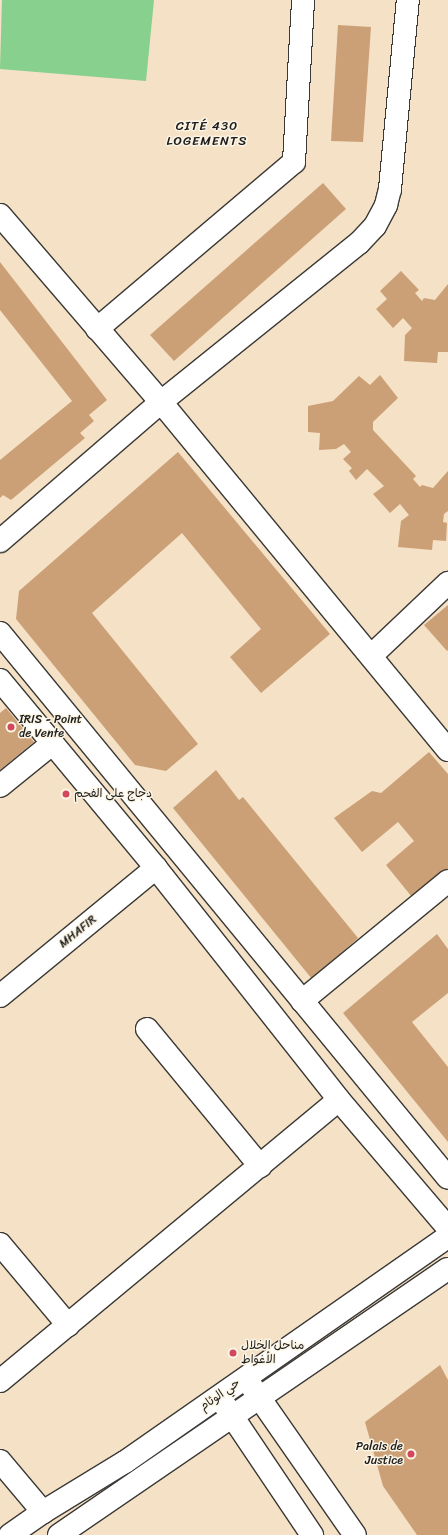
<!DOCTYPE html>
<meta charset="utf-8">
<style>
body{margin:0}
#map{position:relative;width:448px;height:1535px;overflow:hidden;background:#f4e1c6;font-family:Sriracha,"Playpen Sans Arabic",sans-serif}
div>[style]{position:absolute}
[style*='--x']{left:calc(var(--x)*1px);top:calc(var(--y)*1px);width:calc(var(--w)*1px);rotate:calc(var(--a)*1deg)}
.green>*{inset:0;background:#87d08d}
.building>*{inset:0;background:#cca076}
.roads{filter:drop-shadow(1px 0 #3c3a36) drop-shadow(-1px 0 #3c3a36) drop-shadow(0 1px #3c3a36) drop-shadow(0 -1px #3c3a36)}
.minor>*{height:22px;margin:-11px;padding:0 11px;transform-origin:11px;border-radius:11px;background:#fff}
.dots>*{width:11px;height:11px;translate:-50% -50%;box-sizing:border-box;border:2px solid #fcf5e5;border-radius:50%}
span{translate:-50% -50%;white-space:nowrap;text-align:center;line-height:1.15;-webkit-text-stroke:3px #fcf5e5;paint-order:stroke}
.poi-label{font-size:12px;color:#1c1c1c}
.left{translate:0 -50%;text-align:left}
.right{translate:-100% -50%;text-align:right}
.street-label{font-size:12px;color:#1c1c1c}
.neighbourhood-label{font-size:13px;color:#1c1c1c;letter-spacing:1px}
</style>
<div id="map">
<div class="green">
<div style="clip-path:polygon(2px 0,154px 0,146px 81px,0 69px)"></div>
</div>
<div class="building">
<div style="clip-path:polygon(338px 25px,371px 27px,363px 142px,331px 141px)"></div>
<div style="clip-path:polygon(323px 183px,346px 209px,174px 361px,150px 335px)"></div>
<div style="clip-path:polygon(0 262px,107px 400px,89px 415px,94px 421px,80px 433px,85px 438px,11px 500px,3px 495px,0 498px,0 460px,72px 401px,0 310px)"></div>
<div style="clip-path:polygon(401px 271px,419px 290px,415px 293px,422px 301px,424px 298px,435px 300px,448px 284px,448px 352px,438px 352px,437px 363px,404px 361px,405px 335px,412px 328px,403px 318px,393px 328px,376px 309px,387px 299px,380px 291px)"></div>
<div style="clip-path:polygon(380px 375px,398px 398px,373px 422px,373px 430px,416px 476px,413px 479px,420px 487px,422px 485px,433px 488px,448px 471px,448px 511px,444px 514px,443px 522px,447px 523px,446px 541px,433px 540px,432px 550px,398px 547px,401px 521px,409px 515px,400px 504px,390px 513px,373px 494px,384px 486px,367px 469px,356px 480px,349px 471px,352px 468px,343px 459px,351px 452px,344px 444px,336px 449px,319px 450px,320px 433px,308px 432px,308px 406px,333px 401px,359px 376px,370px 385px)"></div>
<div style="clip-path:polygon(178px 452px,330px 634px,261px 693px,230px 657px,261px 629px,182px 533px,92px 613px,198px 744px,166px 771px,135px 765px,16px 619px,19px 591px)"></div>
<div style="clip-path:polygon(448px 605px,448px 650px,447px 651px,424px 625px)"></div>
<div style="clip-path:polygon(6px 708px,34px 742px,0 770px,0 713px)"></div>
<div style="clip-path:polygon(429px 752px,448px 774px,448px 875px,416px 902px,386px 865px,414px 841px,398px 822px,362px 852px,334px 818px,372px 791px,381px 793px)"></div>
<div style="clip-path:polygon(216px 770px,239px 800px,243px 797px,358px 938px,312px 979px,173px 808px)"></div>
<div style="clip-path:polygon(437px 934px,448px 949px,448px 993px,412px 1022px,448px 1067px,448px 1142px,343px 1013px)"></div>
<div style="clip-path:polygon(440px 1365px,448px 1380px,448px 1535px,417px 1535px,383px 1486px,365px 1422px)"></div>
</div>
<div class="roads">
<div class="minor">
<div style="--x:0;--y:215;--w:247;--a:49.3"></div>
<div style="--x:161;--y:402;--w:451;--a:50.5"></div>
<div style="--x:97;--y:329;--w:258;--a:-40.3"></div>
<div style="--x:294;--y:162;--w:162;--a:-86.8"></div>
<div style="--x:0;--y:541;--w:213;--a:-40.8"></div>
<div style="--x:161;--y:402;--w:254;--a:-38.8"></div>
<div style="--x:359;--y:243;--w:23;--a:-47"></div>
<div style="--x:375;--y:226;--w:24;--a:-62"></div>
<div style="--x:386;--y:205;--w:16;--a:-76"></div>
<div style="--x:390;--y:189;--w:190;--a:-84.6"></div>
<div style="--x:0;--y:633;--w:705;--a:50.58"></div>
<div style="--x:372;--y:655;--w:105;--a:-43.5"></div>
<div style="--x:0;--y:680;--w:244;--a:50.3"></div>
<div style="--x:156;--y:868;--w:295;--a:51.7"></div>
<div style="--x:339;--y:1100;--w:168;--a:49.6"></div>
<div style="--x:0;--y:786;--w:68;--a:-39.1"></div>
<div style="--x:0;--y:996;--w:202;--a:-39.4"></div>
<div style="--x:302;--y:1001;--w:189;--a:-39.4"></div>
<div style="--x:147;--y:1029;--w:178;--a:50.5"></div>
<div style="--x:0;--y:1244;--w:106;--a:50"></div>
<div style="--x:0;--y:1381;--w:440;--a:-39.7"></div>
<div style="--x:252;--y:1387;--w:180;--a:55.2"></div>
<div style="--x:224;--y:1404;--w:158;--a:56.1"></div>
<div style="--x:0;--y:1461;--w:67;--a:49.9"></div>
<div style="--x:10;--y:1535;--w:40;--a:-34.9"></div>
<div style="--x:43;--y:1512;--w:96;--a:-31.4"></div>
<div style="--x:125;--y:1462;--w:394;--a:-34.9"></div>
<div style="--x:59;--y:1535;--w:471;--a:-34.4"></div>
</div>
</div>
<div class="dots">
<div style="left:11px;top:727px;background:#d1495b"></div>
<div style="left:66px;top:794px;background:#d1495b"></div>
<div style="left:233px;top:1353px;background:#d1495b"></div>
<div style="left:411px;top:1454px;background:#d1495b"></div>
</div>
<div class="poi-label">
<span class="left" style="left:19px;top:727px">IRIS - Point<br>de Vente</span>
<span class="left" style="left:74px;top:794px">دجاج على الفحم</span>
<span class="left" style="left:241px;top:1353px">مناحل الخلال<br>الأغواط</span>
<span class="right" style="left:403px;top:1454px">Palais de<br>Justice</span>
</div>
<div class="street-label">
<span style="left:78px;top:932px;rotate:-39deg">MHAFIR</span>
<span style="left:220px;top:1395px;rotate:-35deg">حي الوئام</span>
</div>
<div class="neighbourhood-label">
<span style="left:207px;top:134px">CITÉ 430<br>LOGEMENTS</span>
</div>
</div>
